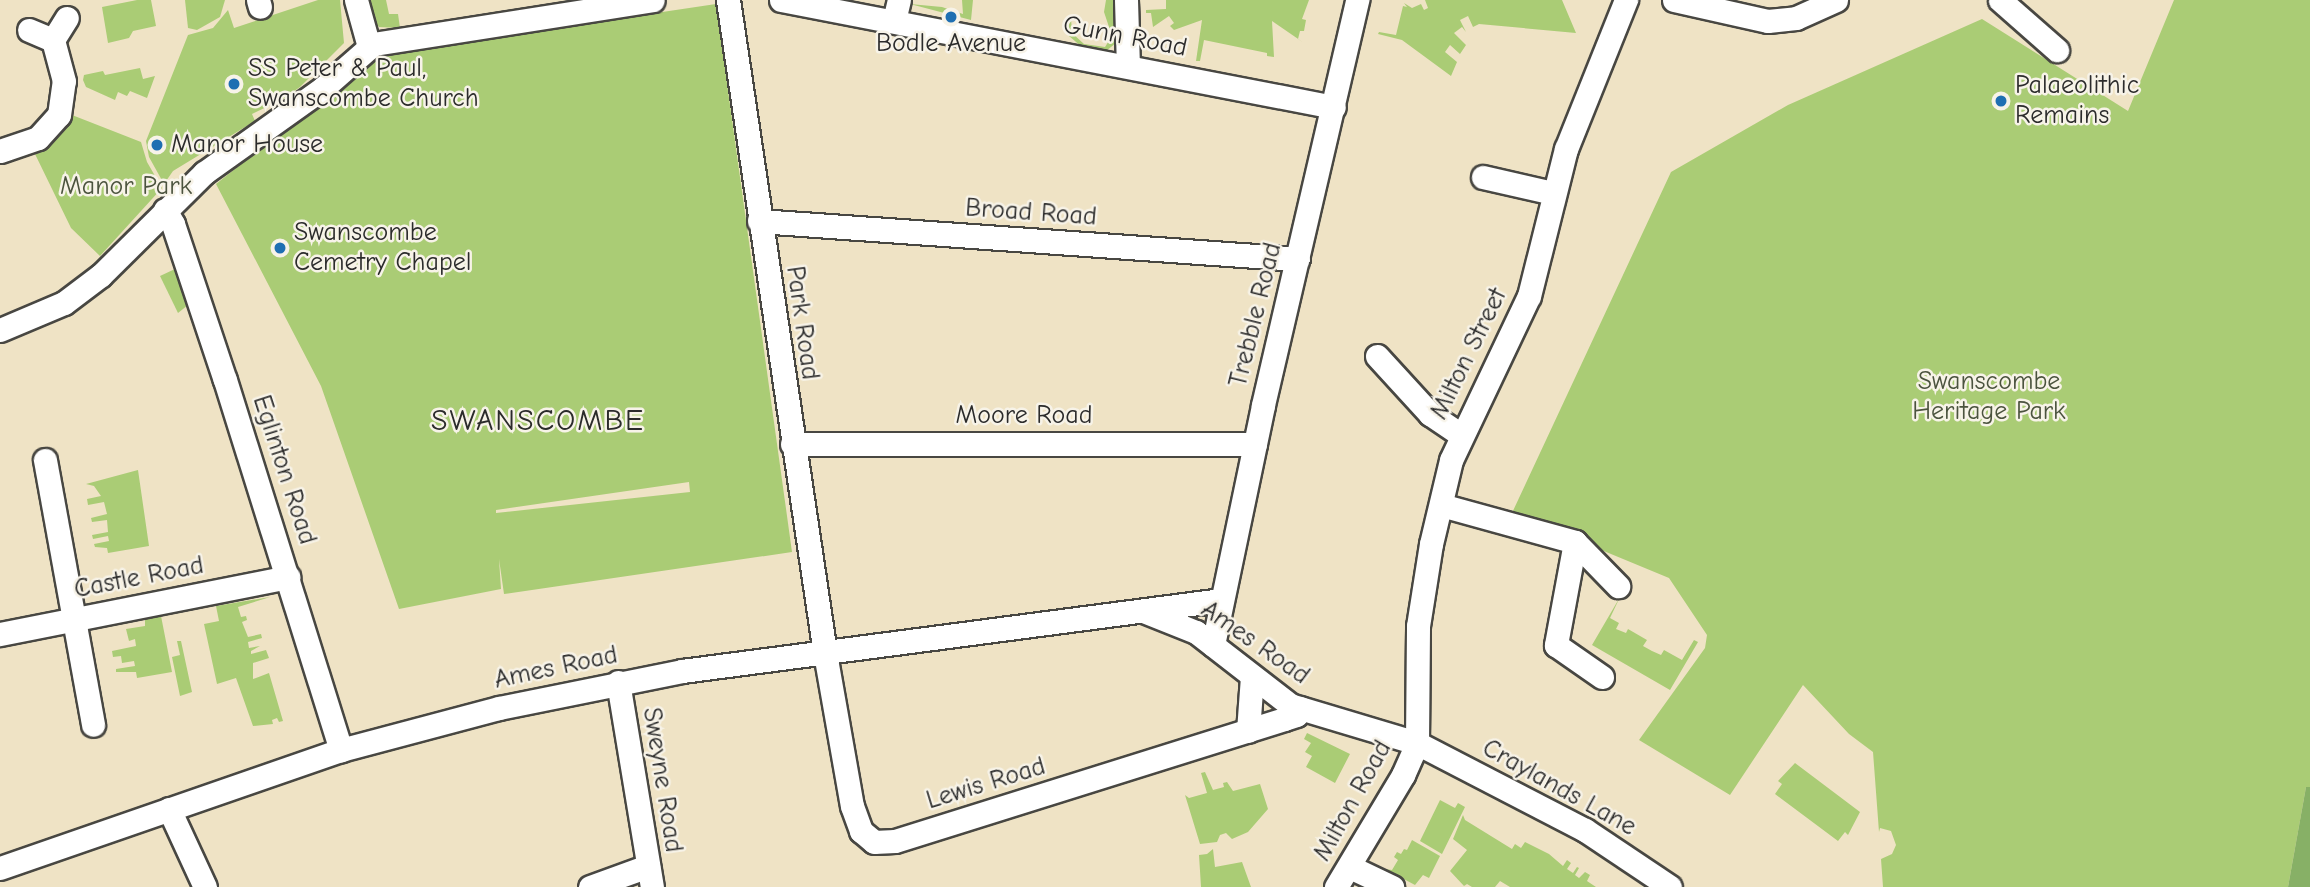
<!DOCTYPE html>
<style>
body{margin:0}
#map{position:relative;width:2310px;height:887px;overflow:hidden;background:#efe3c5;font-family:"Comic Neue",sans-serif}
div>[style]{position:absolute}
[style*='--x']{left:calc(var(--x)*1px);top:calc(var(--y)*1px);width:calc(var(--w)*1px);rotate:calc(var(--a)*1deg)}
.green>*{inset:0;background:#aacc75}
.forest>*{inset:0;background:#87b066}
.roads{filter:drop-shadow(2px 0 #484742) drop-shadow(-2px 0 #484742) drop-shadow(0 2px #484742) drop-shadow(0 -2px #484742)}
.minor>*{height:23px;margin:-11.5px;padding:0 11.5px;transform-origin:11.5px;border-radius:11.5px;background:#fff}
.dots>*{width:19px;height:19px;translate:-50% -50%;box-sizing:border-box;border:4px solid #f7f3e8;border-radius:50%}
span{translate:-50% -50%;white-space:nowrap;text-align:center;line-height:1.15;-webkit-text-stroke:5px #f7f3e8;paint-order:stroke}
.street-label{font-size:26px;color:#2b2b2b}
.poi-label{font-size:26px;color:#2b2b2b}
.left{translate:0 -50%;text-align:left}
.park-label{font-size:26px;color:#4b533e}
.quarter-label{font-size:30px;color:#2b2b2b;letter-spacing:2px}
</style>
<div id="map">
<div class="green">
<div style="clip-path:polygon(137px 0,151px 0,156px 26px,133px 31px,129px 38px,108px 43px,102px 7px)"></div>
<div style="clip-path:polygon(185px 0,225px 0,220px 17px,197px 30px,188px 28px)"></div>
<div style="clip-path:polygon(318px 0,340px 0,344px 43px,300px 87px,283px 99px,252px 114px,255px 121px,173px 171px,164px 184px,149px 157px,146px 141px,188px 35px,213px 28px,228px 10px,234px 28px)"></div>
<div style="clip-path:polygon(369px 0,386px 0,389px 14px,398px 14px,400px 28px,379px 27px,372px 18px)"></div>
<div style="clip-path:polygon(962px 0,973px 0,971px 20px,910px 4px,942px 7px,963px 14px)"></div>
<div style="clip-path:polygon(1106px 0,1116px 0,1116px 43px,1106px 51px,1082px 47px,1069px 36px,1068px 18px,1071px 18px,1072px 33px,1084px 44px,1105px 47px,1112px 36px,1104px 12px)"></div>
<div style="clip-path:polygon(1166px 0,1309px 0,1302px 19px,1306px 20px,1304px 31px,1300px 31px,1298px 39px,1304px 43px,1272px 21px,1274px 57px,1267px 56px,1267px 53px,1204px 40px,1200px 61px,1196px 61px,1202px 20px,1174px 30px,1170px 26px,1174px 23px,1169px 16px,1153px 27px,1151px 13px,1146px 13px,1146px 10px,1166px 9px)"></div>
<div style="clip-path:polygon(1425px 0,1562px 0,1576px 33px,1479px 24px,1473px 27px,1468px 16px,1460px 20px,1466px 32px,1462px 27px,1454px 33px,1466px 45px,1460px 54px,1450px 45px,1445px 52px,1457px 62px,1451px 76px,1402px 40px,1378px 34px,1379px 32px,1396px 35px,1403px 6px,1407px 7px,1404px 3px,1412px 8px,1421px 4px,1424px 10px,1428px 8px)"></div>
<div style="clip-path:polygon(2174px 0,2310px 0,2310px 787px,2306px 787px,2288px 887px,1883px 887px,1881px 859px,1892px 854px,1896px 845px,1891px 831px,1880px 828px,1879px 832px,1873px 752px,1849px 734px,1803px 685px,1730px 795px,1639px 740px,1705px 648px,1707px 635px,1669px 578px,1512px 513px,1671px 172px,1788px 105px,1982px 19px,2128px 111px)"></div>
<div style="clip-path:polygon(evenodd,716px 4px,792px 552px,504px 594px,499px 559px,501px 589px,399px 609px,321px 386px,216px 184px,380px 54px,716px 4px,689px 482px,690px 492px,496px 513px,496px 510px,689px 482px)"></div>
<div style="clip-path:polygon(140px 68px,143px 79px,155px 76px,147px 98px,130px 91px,127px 96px,118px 92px,115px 100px,86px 87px,83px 80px,84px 75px,103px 71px,105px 75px)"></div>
<div style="clip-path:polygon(72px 115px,141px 142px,147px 162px,162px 188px,100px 256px,71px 228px,35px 154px,60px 135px)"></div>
<div style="clip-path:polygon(175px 269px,188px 305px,178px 313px,160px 276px)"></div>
<div style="clip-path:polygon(138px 470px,149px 546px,108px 553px,107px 548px,95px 547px,94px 544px,109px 541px,108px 536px,93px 539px,92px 535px,108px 532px,107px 520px,92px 522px,91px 518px,107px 514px,104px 502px,88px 505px,87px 499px,101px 496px,94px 486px,86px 484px)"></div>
<div style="clip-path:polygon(270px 597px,238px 607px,241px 617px,246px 616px,247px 620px,242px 622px,248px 637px,261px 634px,262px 638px,248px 642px,249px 648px,260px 646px,251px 651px,251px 654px,266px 650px,269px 658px,253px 663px,253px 679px,269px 673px,283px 721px,279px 722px,277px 718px,272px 720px,273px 724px,253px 726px,236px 678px,217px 684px,204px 624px,219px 621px,216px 606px)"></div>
<div style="clip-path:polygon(1620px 597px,1610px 618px,1619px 623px,1616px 629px,1626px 633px,1628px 629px,1647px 640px,1643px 646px,1652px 651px,1661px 655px,1664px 650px,1682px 660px,1694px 640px,1698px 642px,1670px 690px,1592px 645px)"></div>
<div style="clip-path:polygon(161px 616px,172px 672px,137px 678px,136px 672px,116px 672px,116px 669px,135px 666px,134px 661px,122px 663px,121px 656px,113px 657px,112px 651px,136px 646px,135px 639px,129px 641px,126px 629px,145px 626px,145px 619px)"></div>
<div style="clip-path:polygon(177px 641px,181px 641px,192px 692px,180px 696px,172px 657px,180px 655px)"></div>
<div style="clip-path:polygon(1307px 733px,1350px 754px,1335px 783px,1306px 767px,1312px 756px,1305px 752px,1311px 743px,1304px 739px)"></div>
<div style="clip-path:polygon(1795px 763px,1860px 812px,1848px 835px,1845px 832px,1838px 841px,1775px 794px,1782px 784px,1778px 781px)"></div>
<div style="clip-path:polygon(1205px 772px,1213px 790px,1224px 787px,1223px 783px,1227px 782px,1233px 791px,1260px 784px,1268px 809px,1248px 832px,1232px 839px,1226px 833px,1220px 835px,1217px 842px,1200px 844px,1185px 795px,1189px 798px,1207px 793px,1201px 773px)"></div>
<div style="clip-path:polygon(1440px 800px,1455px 808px,1458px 803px,1465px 807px,1442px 854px,1420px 841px)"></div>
<div style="clip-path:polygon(1463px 815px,1465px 820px,1512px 849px,1515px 844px,1521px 848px,1525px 842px,1549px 854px,1563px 866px,1567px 860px,1571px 863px,1567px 869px,1573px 873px,1577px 867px,1579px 868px,1575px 875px,1579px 878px,1585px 872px,1590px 875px,1587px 881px,1596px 887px,1510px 887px,1500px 881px,1495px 887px,1472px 887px,1467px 884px,1464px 886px,1450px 871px,1467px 850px,1453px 839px)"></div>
<div style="clip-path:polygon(1412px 840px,1440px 856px,1429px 878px,1423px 875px,1415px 885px,1385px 869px,1392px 870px,1398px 860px,1394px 857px,1397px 852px,1401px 854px,1404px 849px,1407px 850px)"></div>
<div style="clip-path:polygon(1213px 849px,1215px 867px,1242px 862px,1251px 887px,1201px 887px,1199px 855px,1207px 854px)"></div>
</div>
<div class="forest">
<div style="clip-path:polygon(2306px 787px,2310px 787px,2310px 887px,2288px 887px)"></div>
</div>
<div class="roads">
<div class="minor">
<div style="--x:258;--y:0;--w:7;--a:74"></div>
<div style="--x:356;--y:0;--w:49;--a:74.5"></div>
<div style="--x:728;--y:0;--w:660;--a:81.55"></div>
<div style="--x:825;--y:653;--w:155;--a:80"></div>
<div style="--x:852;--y:806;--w:27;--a:70"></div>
<div style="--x:861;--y:831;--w:17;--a:40"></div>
<div style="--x:874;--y:842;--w:21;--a:-3"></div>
<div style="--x:895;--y:841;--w:408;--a:-17.4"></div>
<div style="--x:1284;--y:719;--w:13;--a:-18"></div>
<div style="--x:1296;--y:715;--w:8;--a:-60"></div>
<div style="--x:781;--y:0;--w:563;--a:10.95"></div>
<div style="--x:1126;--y:0;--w:66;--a:88.3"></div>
<div style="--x:1674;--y:0;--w:96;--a:12.6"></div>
<div style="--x:1768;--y:21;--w:28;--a:-6"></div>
<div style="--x:1796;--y:18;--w:44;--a:-24.2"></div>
<div style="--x:2000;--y:0;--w:76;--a:41.3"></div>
<div style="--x:894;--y:21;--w:22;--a:-77"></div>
<div style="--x:29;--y:30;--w:26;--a:23"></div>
<div style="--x:0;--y:151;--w:40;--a:-18.9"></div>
<div style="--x:38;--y:138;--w:31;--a:-48"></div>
<div style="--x:59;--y:115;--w:34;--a:-82"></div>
<div style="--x:64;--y:81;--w:42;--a:-105"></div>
<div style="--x:53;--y:40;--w:26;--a:-58"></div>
<div style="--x:1483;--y:177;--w:72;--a:12.9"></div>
<div style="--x:165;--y:210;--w:16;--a:60"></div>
<div style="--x:173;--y:224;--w:164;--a:71.6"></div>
<div style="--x:225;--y:380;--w:388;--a:72.6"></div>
<div style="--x:759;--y:221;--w:540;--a:4.03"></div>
<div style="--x:0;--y:330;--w:69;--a:-22.9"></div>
<div style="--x:64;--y:303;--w:46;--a:-37.1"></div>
<div style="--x:101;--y:275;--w:145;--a:-44.7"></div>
<div style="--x:204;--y:173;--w:146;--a:-35.5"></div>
<div style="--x:323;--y:88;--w:67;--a:-41.3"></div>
<div style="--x:373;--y:44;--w:283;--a:-8.9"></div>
<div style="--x:1377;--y:356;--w:79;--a:47.6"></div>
<div style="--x:1430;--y:414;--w:37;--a:34"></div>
<div style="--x:792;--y:444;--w:463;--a:0"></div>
<div style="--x:45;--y:460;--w:269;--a:79.7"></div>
<div style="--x:1441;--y:505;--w:139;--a:15.4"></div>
<div style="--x:1575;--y:542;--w:62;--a:45.7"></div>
<div style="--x:1575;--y:542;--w:105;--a:100.5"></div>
<div style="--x:1556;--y:645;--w:56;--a:34.8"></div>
<div style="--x:1146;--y:612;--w:54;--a:21.8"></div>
<div style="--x:1196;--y:632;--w:119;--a:37.8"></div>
<div style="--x:1290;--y:705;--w:133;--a:16.7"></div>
<div style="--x:1417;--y:743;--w:189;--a:27.4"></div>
<div style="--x:1585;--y:830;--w:102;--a:33.8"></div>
<div style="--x:0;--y:634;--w:294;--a:-11.2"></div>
<div style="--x:1213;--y:645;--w:245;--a:-78.2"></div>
<div style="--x:1263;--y:405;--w:416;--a:-76.9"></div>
<div style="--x:618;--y:682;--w:208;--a:80.6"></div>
<div style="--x:1248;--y:731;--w:55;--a:-85.8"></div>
<div style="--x:169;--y:809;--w:86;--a:65.2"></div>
<div style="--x:1350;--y:867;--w:47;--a:25.5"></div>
<div style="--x:0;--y:868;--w:361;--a:-19.1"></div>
<div style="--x:341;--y:750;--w:163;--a:-14.9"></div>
<div style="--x:499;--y:708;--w:187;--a:-11.4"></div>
<div style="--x:682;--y:671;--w:544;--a:-7.5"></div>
<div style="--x:590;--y:887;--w:62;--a:-19.9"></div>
<div style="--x:1336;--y:887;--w:131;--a:-59.1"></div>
<div style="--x:1403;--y:775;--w:35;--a:-66"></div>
<div style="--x:1417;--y:743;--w:117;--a:-89.5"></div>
<div style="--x:1418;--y:626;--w:83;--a:-81"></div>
<div style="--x:1431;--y:544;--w:86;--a:-76.6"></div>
<div style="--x:1451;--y:460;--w:182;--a:-64.6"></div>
<div style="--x:1529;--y:296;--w:152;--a:-75.9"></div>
<div style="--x:1566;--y:149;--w:161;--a:-68.1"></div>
</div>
</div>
<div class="dots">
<div style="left:951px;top:17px;background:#1f6fb2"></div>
<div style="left:234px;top:84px;background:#1f6fb2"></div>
<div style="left:2001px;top:101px;background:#1f6fb2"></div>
<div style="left:157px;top:145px;background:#1f6fb2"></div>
<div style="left:280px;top:248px;background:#1f6fb2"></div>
</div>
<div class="street-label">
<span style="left:1125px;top:37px;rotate:11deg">Gunn Road</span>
<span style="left:1031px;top:213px;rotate:4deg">Broad Road</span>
<span style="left:1256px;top:315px;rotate:-76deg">Trebble Road</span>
<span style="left:802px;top:323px;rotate:82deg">Park Road</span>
<span style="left:1469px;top:354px;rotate:-64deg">Milton Street</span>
<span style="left:1024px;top:416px">Moore Road</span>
<span style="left:284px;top:470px;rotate:72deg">Eglinton Road</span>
<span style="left:139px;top:578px;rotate:-11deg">Castle Road</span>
<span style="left:1255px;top:643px;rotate:35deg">Ames Road</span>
<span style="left:556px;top:668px;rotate:-12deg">Ames Road</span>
<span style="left:662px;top:780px;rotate:81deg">Sweyne Road</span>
<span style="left:986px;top:784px;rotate:-17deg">Lewis Road</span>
<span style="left:1559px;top:788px;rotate:29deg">Craylands Lane</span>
<span style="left:1353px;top:801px;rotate:-61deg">Milton Road</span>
</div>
<div class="poi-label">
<span style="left:951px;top:44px">Bodle Avenue</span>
<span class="left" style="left:248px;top:84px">SS Peter &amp; Paul,<br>Swanscombe Church</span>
<span class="left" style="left:2015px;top:101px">Palaeolithic<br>Remains</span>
<span class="left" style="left:171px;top:145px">Manor House</span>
<span class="left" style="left:294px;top:248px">Swanscombe<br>Cemetry Chapel</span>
</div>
<div class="park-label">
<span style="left:126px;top:187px">Manor Park</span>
<span style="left:1989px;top:397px">Swanscombe<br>Heritage Park</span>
</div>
<div class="quarter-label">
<span style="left:538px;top:421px">SWANSCOMBE</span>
</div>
</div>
